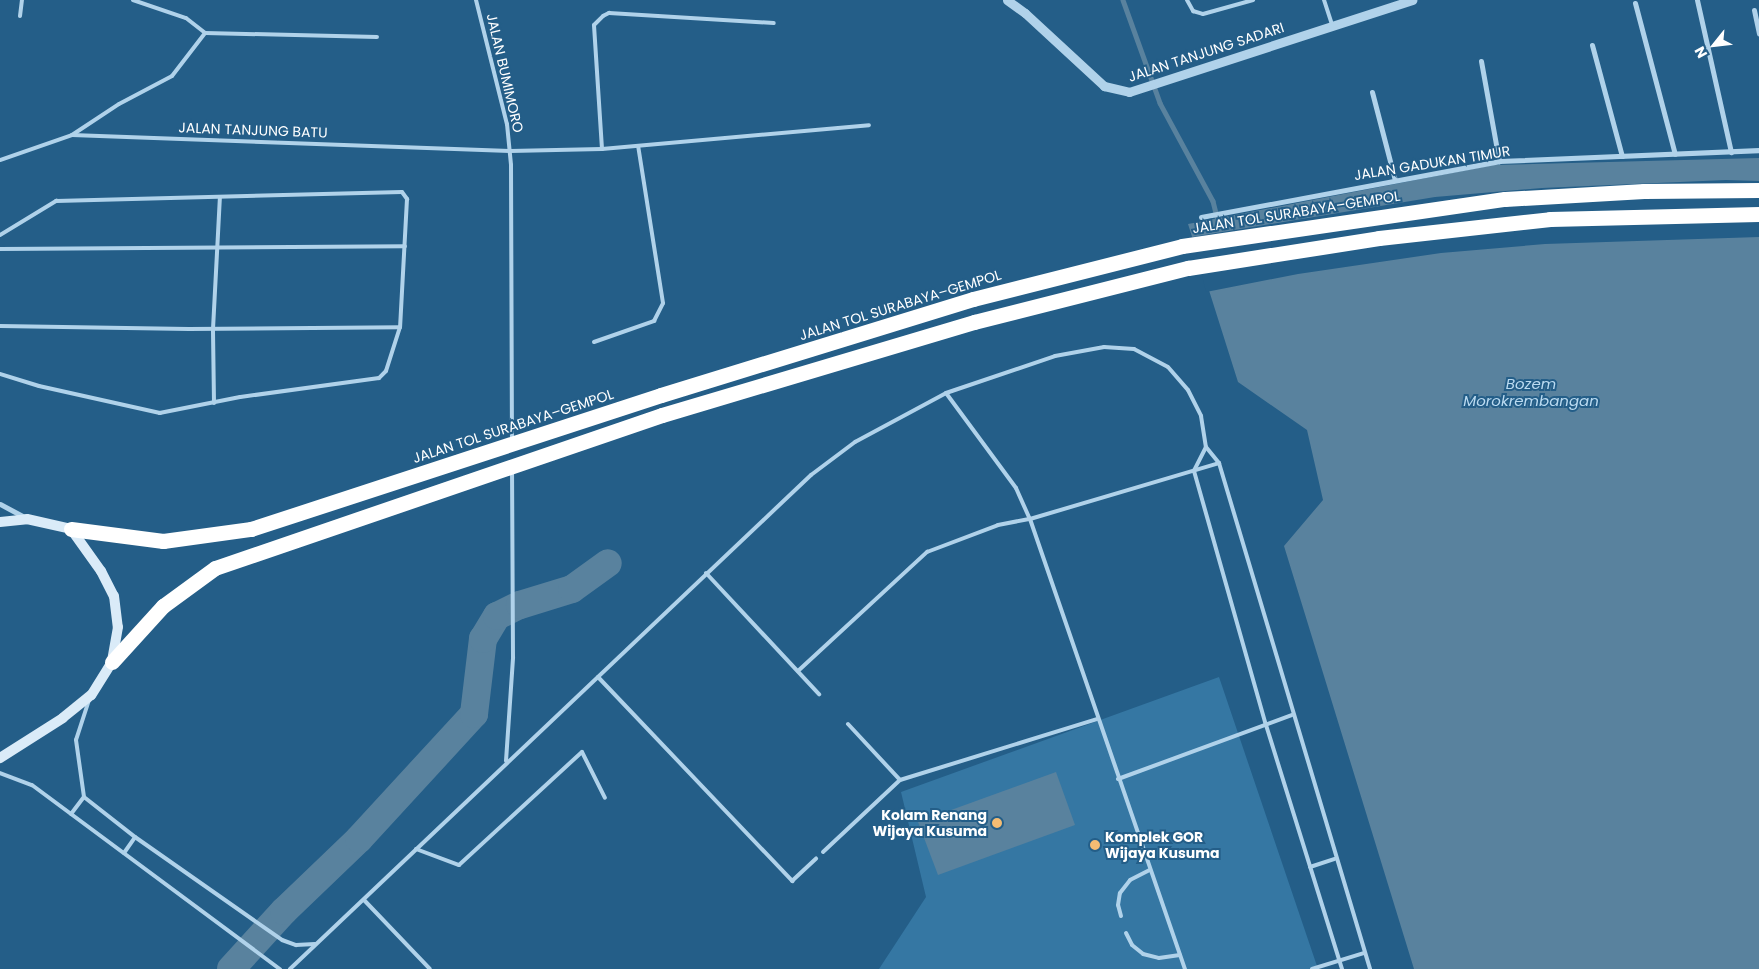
<!DOCTYPE html>
<meta charset="utf-8">
<style>
body{margin:0}
#map{position:relative;width:1759px;height:969px;overflow:hidden;background:#245e88;font-family:Poppins,sans-serif}
div>[style]{position:absolute}
[style*='--x']{left:calc(var(--x)*1px);top:calc(var(--y)*1px);width:calc(var(--w)*1px);rotate:calc(var(--a)*1deg)}
.green>*{inset:0;background:#3577a3}
.water>*{inset:0;background:#59829e}
.pier>*{inset:0;background:#245e88}
.stream>*{height:4.5px;margin:-2.25px;padding:0 2.25px;transform-origin:2.25px;border-radius:2.25px;background:#59829e}
.river>*{height:28px;margin:-14px;padding:0 14px;transform-origin:14px;border-radius:14px;background:#59829e}
.service>*{height:4px;margin:-2px;padding:0 2px;transform-origin:2px;border-radius:2px;background:#b0d2ea}
.minor>*{height:5px;margin:-2.5px;padding:0 2.5px;transform-origin:2.5px;border-radius:2.5px;background:#b0d2ea}
.tertiary>*{height:9px;margin:-4.5px;padding:0 4.5px;transform-origin:4.5px;border-radius:4.5px;background:#b0d2ea}
.secondary>*{height:10px;margin:-5px;padding:0 5px;transform-origin:5px;border-radius:5px;background:#daebf8}
.motorway>*{height:15px;margin:-7.5px;padding:0 7.5px;transform-origin:7.5px;border-radius:7.5px;background:#fff}
.dots>*{width:14px;height:14px;translate:-50% -50%;box-sizing:border-box;border:2px solid #245e88;border-radius:50%}
span{translate:-50% -50%;white-space:nowrap;text-align:center;line-height:1.15;-webkit-text-stroke:4px #245e88;paint-order:stroke}
.street-label{font-size:14px;color:#fff}
.poi-label{font-size:14px;color:#fff;font-weight:700}
.right{translate:-100% -50%;text-align:right}
.left{translate:0 -50%;text-align:left}
.water-label{font-size:15px;color:#bbdbf1;font-style:italic}
.north{position:absolute;left:1689px;top:20px;width:50px;height:50px;-webkit-text-stroke:4px #245e88;paint-order:stroke;rotate:241deg;font-size:14px;font-weight:700;line-height:20px;text-align:center;color:#fff}
.north::after{content:'';display:block;margin:auto;width:18px;height:22px;background:#fff;clip-path:polygon(50% 0,100% 100%,50% 72%,0 100%)}
</style>
<div id="map">
<div class="green">
<div style="clip-path:polygon(1219px 677px,1318px 969px,879px 969px,926px 897px,901px 792px)"></div>
</div>
<div class="water">
<div style="clip-path:polygon(1759px 158px,1759px 969px,1414px 969px,1284px 546px,1323px 500px,1307px 430px,1238px 382px,1188px 224px,1493px 165px)"></div>
<div style="clip-path:polygon(1056px 772px,1075px 825px,938px 875px,918px 822px)"></div>
</div>
<div class="pier">
<div style="clip-path:polygon(1726px 180px,1759px 181px,1759px 237px,1545px 244px,1441px 253px,1298px 274px,1206px 292px,1192px 237px,1435px 197px,1542px 188px)"></div>
</div>
<div class="stream">
<div style="--x:1123;--y:0;--w:109;--a:70.2"></div>
<div style="--x:1160;--y:103;--w:111;--a:61.6"></div>
<div style="--x:1213;--y:201;--w:16;--a:76"></div>
</div>
<div class="river">
<div style="--x:231;--y:969;--w:79;--a:-47.6"></div>
<div style="--x:284;--y:911;--w:104;--a:-43.8"></div>
<div style="--x:359;--y:839;--w:170;--a:-47.4"></div>
<div style="--x:474;--y:714;--w:76;--a:-83.2"></div>
<div style="--x:483;--y:639;--w:27;--a:-59"></div>
<div style="--x:497;--y:616;--w:25;--a:-26"></div>
<div style="--x:520;--y:605;--w:54;--a:-17.1"></div>
<div style="--x:572;--y:589;--w:44;--a:-35.8"></div>
</div>
<div class="service">
<div style="--x:133;--y:0;--w:56;--a:18.8"></div>
<div style="--x:186;--y:18;--w:24;--a:38"></div>
<div style="--x:476;--y:0;--w:128;--a:76"></div>
<div style="--x:507;--y:124;--w:41;--a:84.4"></div>
<div style="--x:511;--y:165;--w:274;--a:89.8"></div>
<div style="--x:1187;--y:0;--w:13;--a:61"></div>
<div style="--x:1193;--y:11;--w:10;--a:17"></div>
<div style="--x:1203;--y:14;--w:52;--a:-15.6"></div>
<div style="--x:1324;--y:0;--w:26;--a:72"></div>
<div style="--x:20;--y:16;--w:16;--a:-83"></div>
<div style="--x:72;--y:135;--w:56;--a:-33.4"></div>
<div style="--x:119;--y:104;--w:60;--a:-27.8"></div>
<div style="--x:172;--y:76;--w:54;--a:-52.5"></div>
<div style="--x:205;--y:33;--w:172;--a:1.3"></div>
<div style="--x:602;--y:149;--w:124;--a:-93.7"></div>
<div style="--x:594;--y:25;--w:13;--a:-45"></div>
<div style="--x:603;--y:16;--w:7;--a:-27"></div>
<div style="--x:609;--y:13;--w:165;--a:3.5"></div>
<div style="--x:0;--y:160;--w:76;--a:-19.1"></div>
<div style="--x:72;--y:135;--w:438;--a:2.1"></div>
<div style="--x:510;--y:151;--w:92;--a:-1.2"></div>
<div style="--x:602;--y:149;--w:268;--a:-5.1"></div>
<div style="--x:0;--y:235;--w:66;--a:-31.3"></div>
<div style="--x:56;--y:201;--w:346;--a:-1.5"></div>
<div style="--x:402;--y:192;--w:9;--a:54"></div>
<div style="--x:407;--y:199;--w:128;--a:93.1"></div>
<div style="--x:400;--y:327;--w:46;--a:107.7"></div>
<div style="--x:386;--y:371;--w:10;--a:135"></div>
<div style="--x:379;--y:378;--w:140;--a:172.2"></div>
<div style="--x:240;--y:397;--w:82;--a:168.7"></div>
<div style="--x:160;--y:413;--w:124;--a:-167.4"></div>
<div style="--x:39;--y:386;--w:41;--a:-162.9"></div>
<div style="--x:0;--y:249;--w:405;--a:-0.4"></div>
<div style="--x:0;--y:326;--w:189;--a:0.9"></div>
<div style="--x:189;--y:329;--w:211;--a:-0.5"></div>
<div style="--x:594;--y:342;--w:64;--a:-19.3"></div>
<div style="--x:654;--y:321;--w:20;--a:-63"></div>
<div style="--x:663;--y:303;--w:159;--a:-99"></div>
<div style="--x:946;--y:393;--w:118;--a:53.6"></div>
<div style="--x:1016;--y:488;--w:34;--a:66"></div>
<div style="--x:1030;--y:519;--w:476;--a:71"></div>
<div style="--x:214;--y:403;--w:74;--a:-90.8"></div>
<div style="--x:213;--y:329;--w:132;--a:-87"></div>
<div style="--x:1206;--y:447;--w:27;--a:117"></div>
<div style="--x:1194;--y:471;--w:264;--a:74.2"></div>
<div style="--x:1266;--y:725;--w:256;--a:72.7"></div>
<div style="--x:706;--y:573;--w:166;--a:47"></div>
<div style="--x:798;--y:671;--w:176;--a:-42.7"></div>
<div style="--x:927;--y:552;--w:76;--a:-20.8"></div>
<div style="--x:998;--y:525;--w:33;--a:-11"></div>
<div style="--x:1030;--y:519;--w:197;--a:-16.5"></div>
<div style="--x:598;--y:677;--w:282;--a:46.4"></div>
<div style="--x:792;--y:881;--w:33;--a:-43"></div>
<div style="--x:89;--y:700;--w:42;--a:108"></div>
<div style="--x:76;--y:740;--w:58;--a:82"></div>
<div style="--x:84;--y:797;--w:65;--a:38.1"></div>
<div style="--x:135;--y:837;--w:179;--a:35"></div>
<div style="--x:282;--y:940;--w:15;--a:20"></div>
<div style="--x:296;--y:945;--w:19;--a:-3"></div>
<div style="--x:848;--y:724;--w:76;--a:47.1"></div>
<div style="--x:900;--y:780;--w:206;--a:-17.2"></div>
<div style="--x:506;--y:761;--w:104;--a:-86.1"></div>
<div style="--x:513;--y:657;--w:186;--a:-90.3"></div>
<div style="--x:0;--y:773;--w:34;--a:21"></div>
<div style="--x:32;--y:785;--w:309;--a:36.6"></div>
<div style="--x:1118;--y:779;--w:185;--a:-20.2"></div>
<div style="--x:71;--y:814;--w:21;--a:-53"></div>
<div style="--x:416;--y:849;--w:46;--a:20.4"></div>
<div style="--x:459;--y:865;--w:167;--a:-42.6"></div>
<div style="--x:582;--y:752;--w:51;--a:63.4"></div>
<div style="--x:823;--y:852;--w:105;--a:-43.1"></div>
<div style="--x:124;--y:853;--w:19;--a:-55"></div>
<div style="--x:1310;--y:867;--w:26;--a:-18"></div>
<div style="--x:364;--y:900;--w:95;--a:46.3"></div>
<div style="--x:1121;--y:916;--w:11;--a:-105"></div>
<div style="--x:1118;--y:905;--w:12;--a:-81"></div>
<div style="--x:1120;--y:893;--w:16;--a:-52"></div>
<div style="--x:1130;--y:880;--w:22;--a:-27"></div>
<div style="--x:1126;--y:933;--w:13;--a:63"></div>
<div style="--x:1132;--y:945;--w:14;--a:39"></div>
<div style="--x:1143;--y:954;--w:16;--a:14"></div>
<div style="--x:1159;--y:958;--w:21;--a:-8"></div>
<div style="--x:290;--y:969;--w:718;--a:-43.48"></div>
<div style="--x:811;--y:475;--w:55;--a:-36.9"></div>
<div style="--x:855;--y:442;--w:103;--a:-28.3"></div>
<div style="--x:946;--y:393;--w:115;--a:-18.7"></div>
<div style="--x:1055;--y:356;--w:50;--a:-10.4"></div>
<div style="--x:1104;--y:347;--w:30;--a:4"></div>
<div style="--x:1134;--y:349;--w:38;--a:28"></div>
<div style="--x:1168;--y:367;--w:30;--a:49"></div>
<div style="--x:1188;--y:390;--w:29;--a:63"></div>
<div style="--x:1201;--y:416;--w:31;--a:81"></div>
<div style="--x:1206;--y:447;--w:21;--a:51"></div>
<div style="--x:1219;--y:463;--w:528;--a:73.38"></div>
<div style="--x:1312;--y:969;--w:54;--a:-17.1"></div>
</div>
<div class="minor">
<div style="--x:1697;--y:0;--w:156;--a:77.4"></div>
<div style="--x:1635;--y:3;--w:156;--a:75.2"></div>
<div style="--x:1754;--y:10;--w:24;--a:78"></div>
<div style="--x:1592;--y:45;--w:115;--a:74.9"></div>
<div style="--x:1481;--y:61;--w:102;--a:79.8"></div>
<div style="--x:1372;--y:92;--w:91;--a:75.4"></div>
<div style="--x:1201;--y:217;--w:303;--a:-10.6"></div>
<div style="--x:1499;--y:161;--w:260;--a:-2.4"></div>
<div style="--x:0;--y:504;--w:27;--a:28"></div>
</div>
<div class="tertiary">
<div style="--x:1007;--y:0;--w:22;--a:36"></div>
<div style="--x:1025;--y:13;--w:108;--a:42.7"></div>
<div style="--x:1104;--y:86;--w:26;--a:13"></div>
<div style="--x:1129;--y:92;--w:298;--a:-18"></div>
</div>
<div class="secondary">
<div style="--x:0;--y:522;--w:27;--a:-6"></div>
<div style="--x:27;--y:519;--w:45;--a:12.8"></div>
<div style="--x:71;--y:529;--w:52;--a:54.5"></div>
<div style="--x:101;--y:571;--w:28;--a:63"></div>
<div style="--x:114;--y:596;--w:31;--a:83"></div>
<div style="--x:118;--y:627;--w:36;--a:100"></div>
<div style="--x:112;--y:662;--w:39;--a:122"></div>
<div style="--x:91;--y:695;--w:36;--a:141"></div>
<div style="--x:63;--y:718;--w:75;--a:147.6"></div>
</div>
<div class="motorway">
<div style="--x:71;--y:529;--w:93;--a:7.4"></div>
<div style="--x:163;--y:541;--w:89;--a:-7.8"></div>
<div style="--x:251;--y:529;--w:431;--a:-18.1"></div>
<div style="--x:661;--y:395;--w:326;--a:-17.1"></div>
<div style="--x:973;--y:299;--w:216;--a:-14.2"></div>
<div style="--x:1182;--y:246;--w:326;--a:-8.3"></div>
<div style="--x:1505;--y:199;--w:139;--a:-3.3"></div>
<div style="--x:1644;--y:191;--w:115;--a:-0.5"></div>
<div style="--x:112;--y:662;--w:76;--a:-47.7"></div>
<div style="--x:163;--y:606;--w:64;--a:-36.2"></div>
<div style="--x:215;--y:568;--w:472;--a:-18.9"></div>
<div style="--x:662;--y:415;--w:326;--a:-16.6"></div>
<div style="--x:974;--y:322;--w:221;--a:-14.2"></div>
<div style="--x:1188;--y:268;--w:193;--a:-8.9"></div>
<div style="--x:1379;--y:238;--w:172;--a:-6.3"></div>
<div style="--x:1550;--y:219;--w:209;--a:-1.4"></div>
</div>
<div class="dots">
<div style="left:997px;top:823px;background:#f4bc73"></div>
<div style="left:1095px;top:845px;background:#f4bc73"></div>
</div>
<div class="street-label">
<span style="left:1206px;top:52px;rotate:-18deg">JALAN TANJUNG SADARI</span>
<span style="left:505px;top:73px;rotate:77deg">JALAN BUMIMORO</span>
<span style="left:253px;top:130px;rotate:2deg">JALAN TANJUNG BATU</span>
<span style="left:1432px;top:163px;rotate:-9deg">JALAN GADUKAN TIMUR</span>
<span style="left:1296px;top:212px;rotate:-9deg">JALAN TOL SURABAYA–GEMPOL</span>
<span style="left:900px;top:305px;rotate:-17deg">JALAN TOL SURABAYA–GEMPOL</span>
<span style="left:513px;top:426px;rotate:-18deg">JALAN TOL SURABAYA–GEMPOL</span>
</div>
<div class="poi-label">
<span class="right" style="left:987px;top:823px">Kolam Renang<br>Wijaya Kusuma</span>
<span class="left" style="left:1105px;top:845px">Komplek GOR<br>Wijaya Kusuma</span>
</div>
<div class="water-label">
<span style="left:1531px;top:392px">Bozem<br>Morokrembangan</span>
</div>
<div class="north">N</div>
</div>
